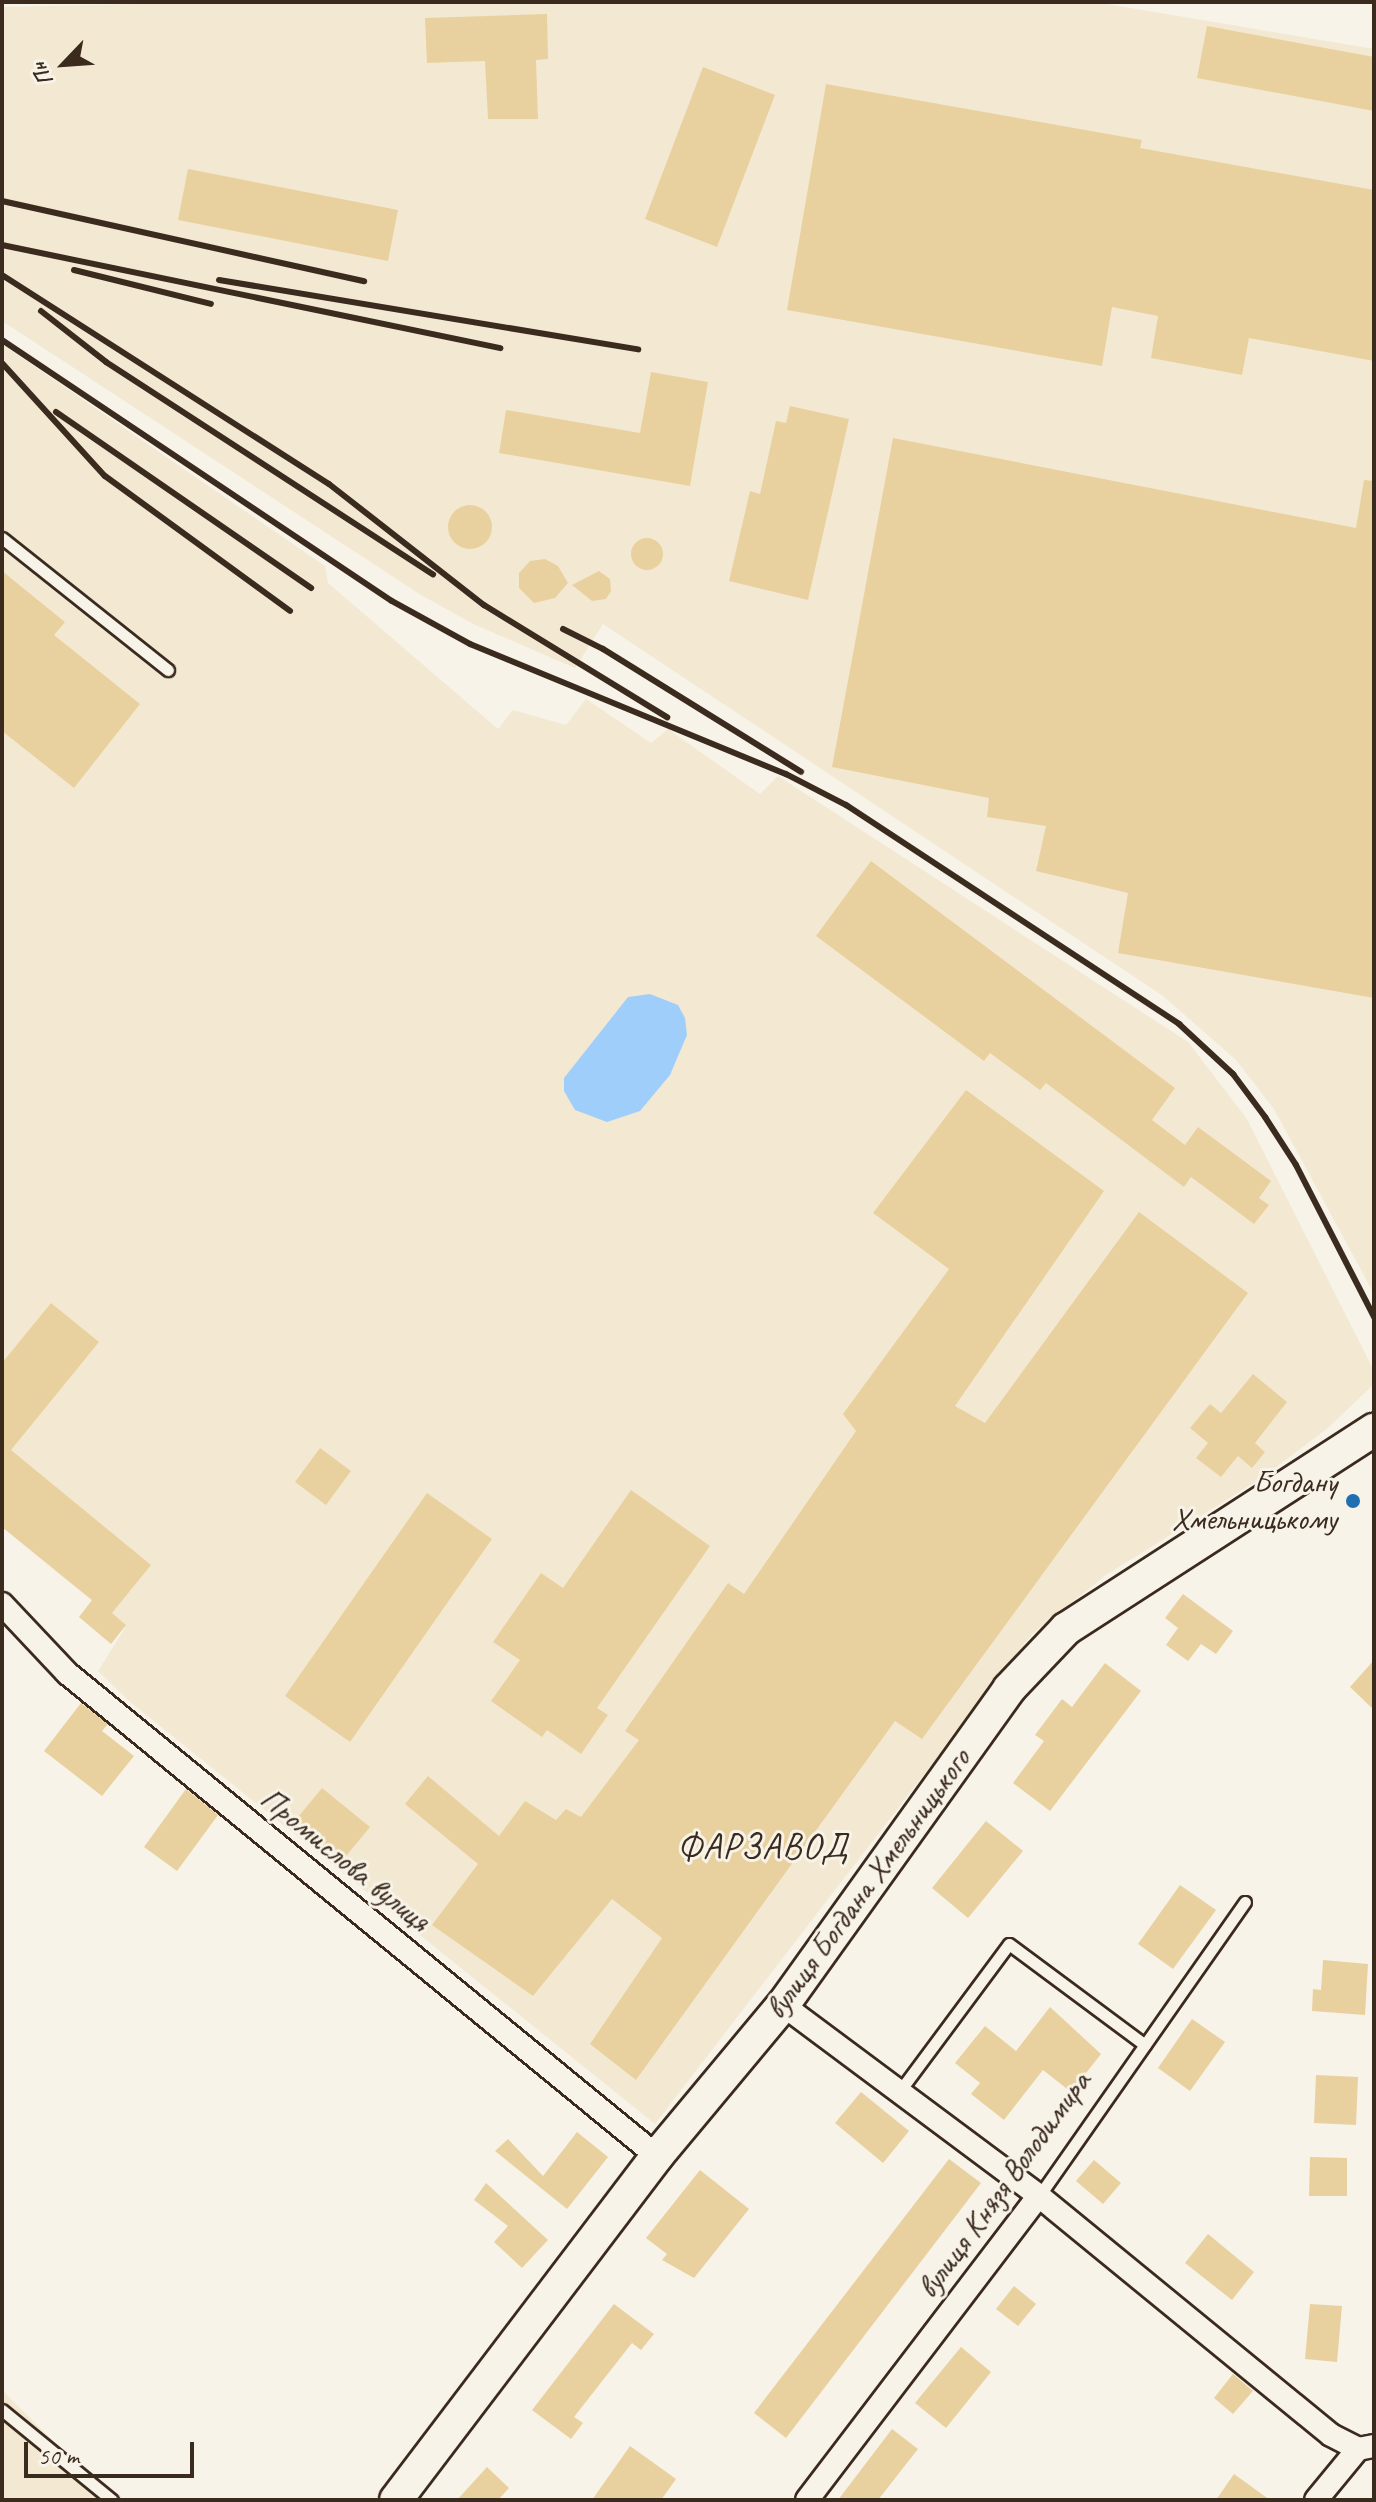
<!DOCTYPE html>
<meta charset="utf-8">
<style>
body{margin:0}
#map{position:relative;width:1376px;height:2502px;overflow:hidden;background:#f7f3e8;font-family:Caveat,sans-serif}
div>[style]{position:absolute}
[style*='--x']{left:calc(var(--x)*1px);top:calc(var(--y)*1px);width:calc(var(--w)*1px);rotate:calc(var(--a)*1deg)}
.built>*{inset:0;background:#f3e9d2}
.water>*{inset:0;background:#9fcefb}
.building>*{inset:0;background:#e9d19f}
.round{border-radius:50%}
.roads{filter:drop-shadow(2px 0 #3b2a1e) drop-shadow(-2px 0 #3b2a1e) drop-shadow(0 2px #3b2a1e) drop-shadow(0 -2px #3b2a1e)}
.lane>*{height:11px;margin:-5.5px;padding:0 5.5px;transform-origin:5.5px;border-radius:5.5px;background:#f7f3e8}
.street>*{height:22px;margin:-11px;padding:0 11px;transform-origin:11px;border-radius:11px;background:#f7f3e8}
.secondary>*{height:32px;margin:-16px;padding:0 16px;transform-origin:16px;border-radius:16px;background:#f7f3e8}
.rail>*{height:6px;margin:-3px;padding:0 3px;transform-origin:3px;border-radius:3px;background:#3b2a1e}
.dots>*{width:22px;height:22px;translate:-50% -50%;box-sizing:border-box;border:4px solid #f7f3e8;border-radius:50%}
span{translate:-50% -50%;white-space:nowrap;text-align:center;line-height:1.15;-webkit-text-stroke:6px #f7f3e8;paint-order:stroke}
.poi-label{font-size:32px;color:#3b2a1e}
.right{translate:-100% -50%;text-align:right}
.street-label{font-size:32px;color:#3b2a1e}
.quarter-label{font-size:36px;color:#3b2a1e;letter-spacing:2px}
.frame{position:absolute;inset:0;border:4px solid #3b2a1e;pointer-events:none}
.north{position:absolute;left:24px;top:24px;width:80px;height:80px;-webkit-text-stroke:6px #f7f3e8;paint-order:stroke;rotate:245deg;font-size:22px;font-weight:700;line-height:32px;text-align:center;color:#3b2a1e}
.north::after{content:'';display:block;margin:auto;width:28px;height:36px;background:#3b2a1e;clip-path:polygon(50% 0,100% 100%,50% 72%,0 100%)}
.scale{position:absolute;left:24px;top:2442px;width:170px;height:36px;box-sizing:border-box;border:4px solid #3b2a1e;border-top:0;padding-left:10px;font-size:24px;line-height:28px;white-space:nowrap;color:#3b2a1e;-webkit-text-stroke:6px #f7f3e8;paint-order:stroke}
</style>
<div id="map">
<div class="built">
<div style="clip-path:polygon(229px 2px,1095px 2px,1374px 49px,1374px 1294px,1274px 1109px,1236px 1060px,1163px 996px,603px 624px,575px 668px,473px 624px,421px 595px,2px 321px,2px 7px)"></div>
<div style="clip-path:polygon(2px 344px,325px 566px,328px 583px,498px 729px,513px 710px,566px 725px,586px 699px,651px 743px,668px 729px,760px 794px,778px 776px,1188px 1042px,1247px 1119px,1374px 1371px,1374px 1384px,1328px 1428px,1263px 1477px,1106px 1575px,1032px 1634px,655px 2124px,129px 1701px,98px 1671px,125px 1628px,2px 1527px)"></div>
<div style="clip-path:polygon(2px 2390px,48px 2436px,107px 2500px,2px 2500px)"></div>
</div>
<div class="water">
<div style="clip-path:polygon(650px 994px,678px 1005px,685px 1018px,687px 1035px,670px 1075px,640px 1111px,607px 1122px,575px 1110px,564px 1091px,564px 1078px,628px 997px)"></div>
</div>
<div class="building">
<div style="clip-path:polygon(547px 14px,548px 59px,536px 60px,538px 119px,488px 119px,485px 61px,427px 63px,425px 18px)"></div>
<div style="clip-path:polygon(1207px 26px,1374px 57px,1374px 111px,1197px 78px)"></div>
<div style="clip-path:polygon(703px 67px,775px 95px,717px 247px,645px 219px)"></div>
<div style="clip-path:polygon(826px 84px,1142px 140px,1140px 148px,1374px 190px,1374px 361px,1249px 338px,1242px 375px,1151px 358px,1158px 316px,1112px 307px,1102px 366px,787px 310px)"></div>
<div style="clip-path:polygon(188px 169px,398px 210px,388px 261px,178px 220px)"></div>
<div style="clip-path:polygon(651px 372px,708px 382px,690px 486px,499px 453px,506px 410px,640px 433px)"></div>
<div style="clip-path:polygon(790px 406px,849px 419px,808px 600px,729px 581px,750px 491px,760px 494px,776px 421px,786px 423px)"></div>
<div style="clip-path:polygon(893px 438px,1356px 528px,1364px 480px,1374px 481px,1374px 998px,1118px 953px,1128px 893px,1036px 871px,1046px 826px,987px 817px,989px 798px,832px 767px)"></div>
<div class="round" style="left:448px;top:505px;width:44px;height:44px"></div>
<div class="round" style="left:631px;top:538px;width:32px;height:32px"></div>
<div style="clip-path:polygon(545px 559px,558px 566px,568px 583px,555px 598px,534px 603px,519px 588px,519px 573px,530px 561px)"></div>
<div style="clip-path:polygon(2px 571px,65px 622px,54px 635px,140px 704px,74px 788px,2px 731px)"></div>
<div style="clip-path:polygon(599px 571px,610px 579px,611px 591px,606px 599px,592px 601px,572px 585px)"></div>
<div style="clip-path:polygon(871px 861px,1175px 1088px,1152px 1120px,1185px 1145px,1198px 1127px,1271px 1181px,1259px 1198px,1269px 1205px,1254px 1224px,1191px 1177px,1184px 1187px,1046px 1083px,1040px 1090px,990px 1053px,984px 1061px,816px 936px)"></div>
<div style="clip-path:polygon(966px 1090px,1104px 1191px,955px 1406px,985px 1423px,1139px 1212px,1248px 1293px,922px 1739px,895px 1721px,636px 2080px,590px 2044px,662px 1938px,612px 1899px,533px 1996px,432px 1925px,478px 1864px,405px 1804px,428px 1776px,499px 1836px,525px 1801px,556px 1820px,566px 1809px,581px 1817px,639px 1740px,625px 1731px,728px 1583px,744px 1594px,856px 1431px,843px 1414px,949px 1269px,873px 1213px)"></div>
<div style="clip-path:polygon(51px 1303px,99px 1342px,11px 1450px,151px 1565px,112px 1613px,126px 1625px,111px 1644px,79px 1617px,92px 1600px,2px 1527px,2px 1363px)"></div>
<div style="clip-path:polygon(1253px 1374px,1287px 1402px,1255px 1443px,1265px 1452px,1252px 1468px,1238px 1456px,1221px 1477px,1196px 1458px,1208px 1443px,1190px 1428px,1210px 1404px,1221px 1413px)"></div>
<div style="clip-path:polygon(320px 1448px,351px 1471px,326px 1505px,295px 1482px)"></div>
<div style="clip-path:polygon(631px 1490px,710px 1546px,597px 1708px,608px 1715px,581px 1754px,547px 1730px,542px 1737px,491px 1701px,520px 1660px,493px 1642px,541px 1573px,563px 1588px)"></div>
<div style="clip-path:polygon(427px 1493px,492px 1539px,350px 1742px,285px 1696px)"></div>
<div style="clip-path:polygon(1183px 1594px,1233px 1631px,1216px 1654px,1201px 1644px,1188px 1661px,1166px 1645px,1178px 1628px,1165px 1618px)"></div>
<div style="clip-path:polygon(1374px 1660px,1374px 1710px,1350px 1687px)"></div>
<div style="clip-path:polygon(1105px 1663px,1141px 1691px,1050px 1811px,1013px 1783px,1044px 1741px,1035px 1735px,1062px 1699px,1072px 1707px)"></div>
<div style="clip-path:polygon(81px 1703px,108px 1724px,102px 1731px,134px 1756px,102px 1796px,44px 1751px)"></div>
<div style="clip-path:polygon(322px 1788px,370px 1827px,342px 1861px,294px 1822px)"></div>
<div style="clip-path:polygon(186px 1789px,218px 1815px,177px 1871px,144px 1847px)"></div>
<div style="clip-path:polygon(986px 1821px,1023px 1851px,968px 1918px,932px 1888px)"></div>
<div style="clip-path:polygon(1180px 1885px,1216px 1910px,1173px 1969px,1138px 1944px)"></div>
<div style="clip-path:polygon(1323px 1960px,1368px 1964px,1365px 2015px,1312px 2011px,1313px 1989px,1321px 1990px)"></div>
<div style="clip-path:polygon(1050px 2007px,1101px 2054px,1071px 2092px,1043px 2070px,1004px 2120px,971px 2094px,980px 2083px,955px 2063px,985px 2026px,1016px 2051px)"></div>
<div style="clip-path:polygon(1192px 2019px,1225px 2042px,1190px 2091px,1158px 2068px)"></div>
<div style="clip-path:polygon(1316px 2075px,1358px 2077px,1356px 2125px,1314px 2123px)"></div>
<div style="clip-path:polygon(861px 2092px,909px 2131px,883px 2163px,835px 2123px)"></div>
<div style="clip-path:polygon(577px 2132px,608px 2157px,567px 2209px,495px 2151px,508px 2139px,543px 2176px)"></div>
<div style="clip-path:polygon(1310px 2157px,1347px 2158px,1347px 2196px,1309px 2196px)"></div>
<div style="clip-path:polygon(949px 2159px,981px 2183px,786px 2438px,754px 2413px)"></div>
<div style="clip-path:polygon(1094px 2160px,1121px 2183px,1103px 2204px,1076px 2181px)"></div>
<div style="clip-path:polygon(700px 2170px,749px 2209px,694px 2278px,662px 2260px,667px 2254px,646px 2238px)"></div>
<div style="clip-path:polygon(486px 2183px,548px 2240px,522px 2268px,494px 2242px,508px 2226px,474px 2200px)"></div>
<div style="clip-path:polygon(1208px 2234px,1254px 2272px,1232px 2300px,1185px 2263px)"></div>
<div style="clip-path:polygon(1014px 2286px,1036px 2304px,1018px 2326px,996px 2309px)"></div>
<div style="clip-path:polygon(614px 2304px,654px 2334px,641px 2350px,632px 2343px,574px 2417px,583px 2423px,571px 2439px,532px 2410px)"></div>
<div style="clip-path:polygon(1310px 2304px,1342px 2306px,1337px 2362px,1305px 2359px)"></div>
<div style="clip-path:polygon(961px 2347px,991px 2372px,946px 2428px,915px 2403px)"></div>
<div style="clip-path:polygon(1233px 2374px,1253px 2391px,1233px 2414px,1214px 2398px)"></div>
<div style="clip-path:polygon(892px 2429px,918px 2449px,878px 2500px,838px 2500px)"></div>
<div style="clip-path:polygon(630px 2446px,676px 2479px,661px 2500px,592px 2500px)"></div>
<div style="clip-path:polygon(487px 2467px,509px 2488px,498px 2500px,457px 2500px)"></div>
<div style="clip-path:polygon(1234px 2474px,1270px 2500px,1216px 2500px)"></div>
</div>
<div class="roads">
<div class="lane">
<div style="--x:2;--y:538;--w:212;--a:38.5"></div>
<div style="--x:899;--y:2092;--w:184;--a:-53.4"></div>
<div style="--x:1009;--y:1944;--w:169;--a:36.6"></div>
<div style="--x:1039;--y:2196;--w:359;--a:-55"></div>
<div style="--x:2;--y:2410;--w:142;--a:39.3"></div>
</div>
<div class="street">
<div style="--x:2;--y:1604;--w:95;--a:46.7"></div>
<div style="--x:67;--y:1673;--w:762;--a:39.31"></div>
<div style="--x:783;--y:2005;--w:319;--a:36.7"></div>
<div style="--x:1039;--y:2196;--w:377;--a:39.3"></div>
<div style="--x:1331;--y:2435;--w:30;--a:27"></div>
<div style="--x:807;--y:2500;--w:382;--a:-52.7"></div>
<div style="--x:1316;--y:2500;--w:66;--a:-50.5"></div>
<div style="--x:1358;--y:2449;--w:16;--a:-11"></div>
</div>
<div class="secondary">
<div style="--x:396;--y:2500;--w:432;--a:-52.8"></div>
<div style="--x:657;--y:2156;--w:197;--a:-50.2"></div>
<div style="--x:783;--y:2005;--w:388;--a:-54.4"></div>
<div style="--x:1009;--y:1689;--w:83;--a:-46.5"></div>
<div style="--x:1066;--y:1629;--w:367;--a:-32.9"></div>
</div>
</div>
<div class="rail">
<div style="--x:2;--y:201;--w:371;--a:12.5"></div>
<div style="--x:2;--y:245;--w:509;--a:11.69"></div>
<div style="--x:74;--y:270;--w:141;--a:13.9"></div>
<div style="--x:2;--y:275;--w:388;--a:32.6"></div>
<div style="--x:329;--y:484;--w:197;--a:38"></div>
<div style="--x:484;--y:605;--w:215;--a:31.5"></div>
<div style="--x:219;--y:280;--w:425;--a:9.4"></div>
<div style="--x:41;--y:311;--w:83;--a:38.1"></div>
<div style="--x:106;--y:362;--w:390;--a:33"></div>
<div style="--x:2;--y:340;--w:469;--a:33.8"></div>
<div style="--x:392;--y:601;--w:89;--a:28.9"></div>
<div style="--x:470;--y:644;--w:342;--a:22.4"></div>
<div style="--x:786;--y:774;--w:68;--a:27.3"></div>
<div style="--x:846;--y:805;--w:399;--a:33.3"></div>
<div style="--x:1179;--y:1024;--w:74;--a:42.8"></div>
<div style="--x:1233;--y:1074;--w:54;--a:53.3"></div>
<div style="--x:1265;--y:1117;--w:57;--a:57.1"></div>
<div style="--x:1296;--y:1165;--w:171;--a:62.8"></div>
<div style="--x:2;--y:363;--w:153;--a:47.7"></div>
<div style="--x:105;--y:476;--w:229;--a:36.1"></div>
<div style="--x:56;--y:412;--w:310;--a:34.6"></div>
<div style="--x:563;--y:629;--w:45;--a:26.6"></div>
<div style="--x:603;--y:649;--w:233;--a:31.8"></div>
</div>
<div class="dots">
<div style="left:1353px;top:1501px;background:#1f6fb2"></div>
</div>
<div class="poi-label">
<span class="right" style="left:1337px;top:1501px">Богдану<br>Хмельницькому</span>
</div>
<div class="street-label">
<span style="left:345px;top:1860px;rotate:39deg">Промислова вулиця</span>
<span style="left:868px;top:1884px;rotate:-54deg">вулиця Богдана Хмельницького</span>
<span style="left:1004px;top:2185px;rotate:-54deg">вулиця Князя Володимира</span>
</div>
<div class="quarter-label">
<span style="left:763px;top:1847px">ФАРЗАВОД</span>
</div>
<div class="frame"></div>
<div class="north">Пн</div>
<div class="scale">50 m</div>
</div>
